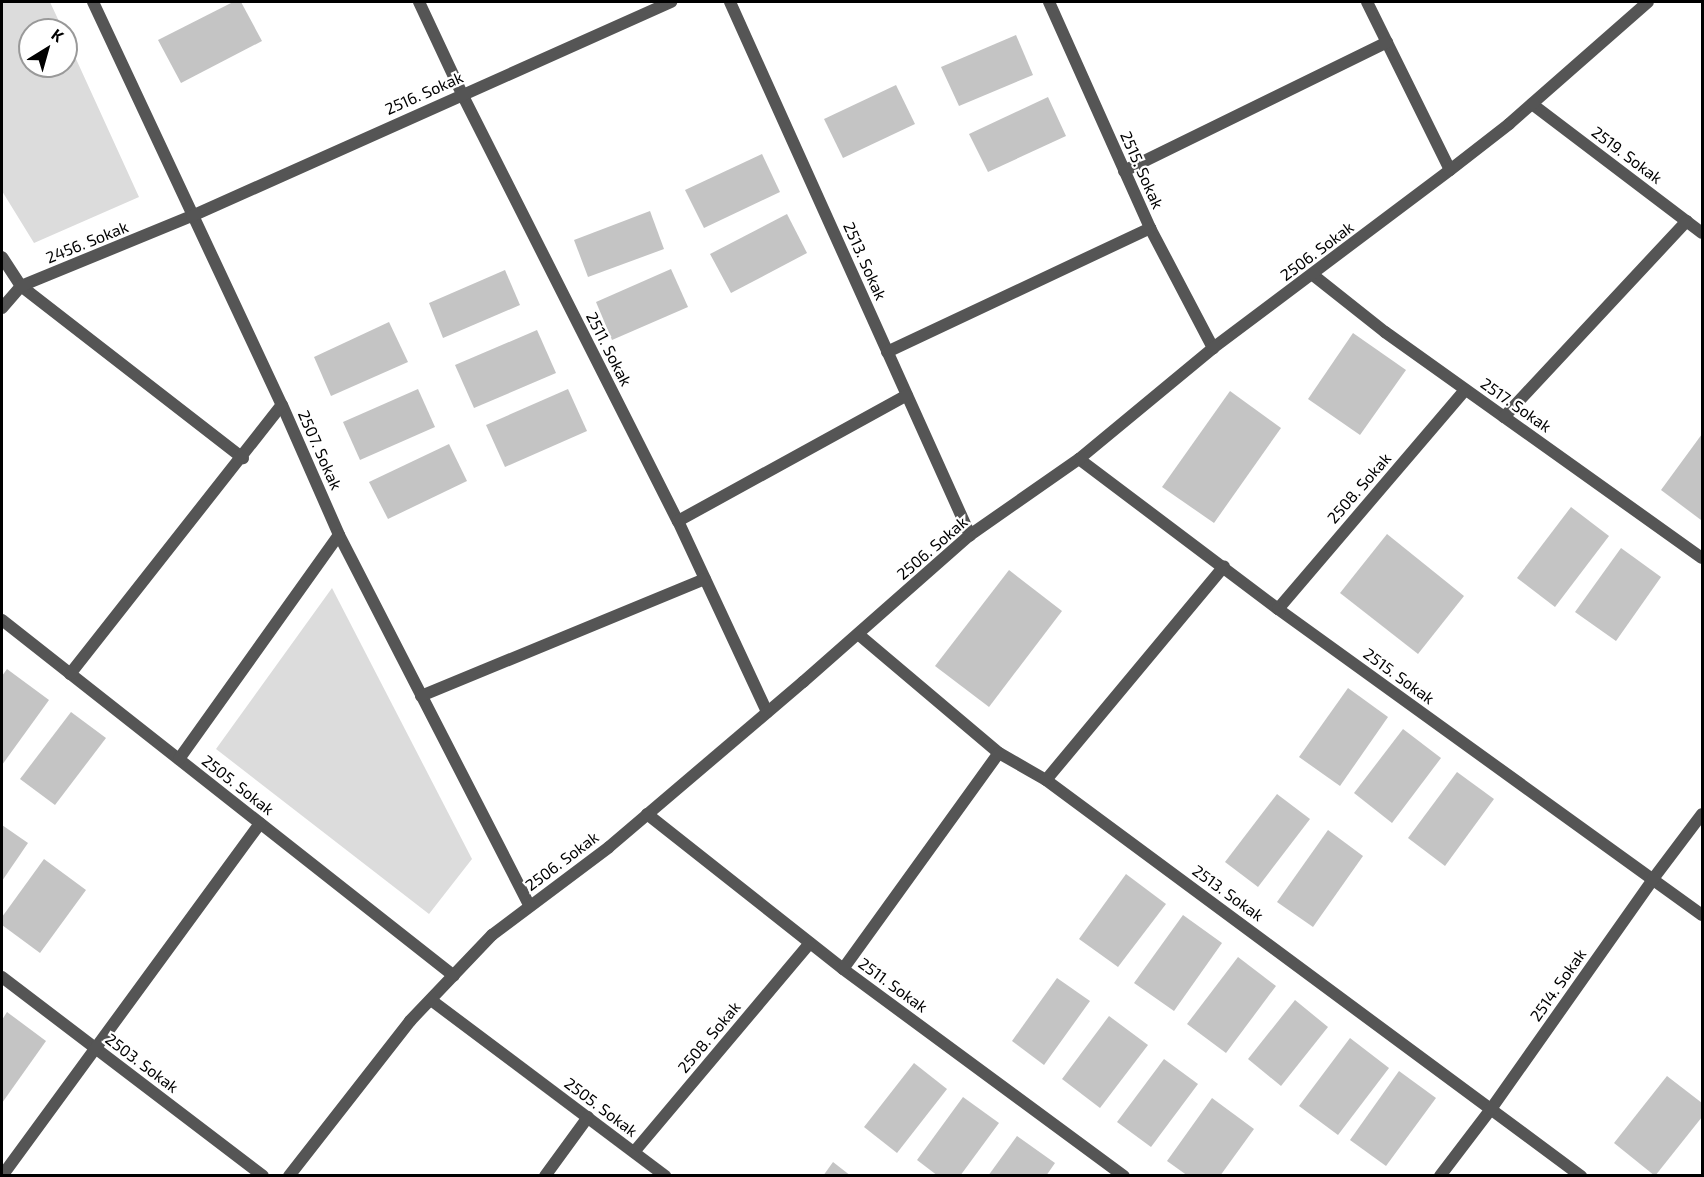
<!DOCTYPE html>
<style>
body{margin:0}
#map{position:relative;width:1704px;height:1177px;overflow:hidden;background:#fff;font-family:"Exo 2",sans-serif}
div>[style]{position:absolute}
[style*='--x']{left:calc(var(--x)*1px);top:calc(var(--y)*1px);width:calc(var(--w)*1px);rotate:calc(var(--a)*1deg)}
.green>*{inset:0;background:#dcdcdc}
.building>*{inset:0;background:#c4c4c4}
.minor>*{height:12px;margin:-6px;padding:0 6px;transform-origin:6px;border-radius:6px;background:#555}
span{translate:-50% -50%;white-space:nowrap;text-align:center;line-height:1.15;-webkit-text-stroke:4.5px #fff;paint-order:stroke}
.street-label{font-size:16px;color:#000}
.frame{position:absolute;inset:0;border:3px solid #000;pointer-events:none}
.north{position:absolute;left:18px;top:18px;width:60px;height:60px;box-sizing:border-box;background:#fff;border:2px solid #999;border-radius:50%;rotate:37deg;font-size:16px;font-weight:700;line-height:24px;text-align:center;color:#000}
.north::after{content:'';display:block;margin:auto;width:21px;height:27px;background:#000;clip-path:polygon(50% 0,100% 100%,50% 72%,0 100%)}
</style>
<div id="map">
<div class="green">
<div style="clip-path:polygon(2px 2px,50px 2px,63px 30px,30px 30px,30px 66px,66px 66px,66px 37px,139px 197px,34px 243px,2px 191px)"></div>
<div style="clip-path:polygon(332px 588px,472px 859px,429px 914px,216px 749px)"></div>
</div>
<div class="building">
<div style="clip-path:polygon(233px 2px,241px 2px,262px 41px,181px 83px,158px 40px)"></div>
<div style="clip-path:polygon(1016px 35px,1033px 75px,959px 106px,941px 67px)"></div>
<div style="clip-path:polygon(896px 85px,915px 124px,843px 158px,824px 119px)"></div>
<div style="clip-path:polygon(1048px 97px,1066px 136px,988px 172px,969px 134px)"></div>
<div style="clip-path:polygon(762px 154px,780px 192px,704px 228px,685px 190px)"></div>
<div style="clip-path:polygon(650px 211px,664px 249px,588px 277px,574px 240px)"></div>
<div style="clip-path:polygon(787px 214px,807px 253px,731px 293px,710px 254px)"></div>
<div style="clip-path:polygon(671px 269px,688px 307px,612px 340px,596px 302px)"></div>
<div style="clip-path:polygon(505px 270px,520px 305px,443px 338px,429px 303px)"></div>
<div style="clip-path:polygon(389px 322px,408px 362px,331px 396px,314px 357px)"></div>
<div style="clip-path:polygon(537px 330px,556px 373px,474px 408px,455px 365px)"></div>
<div style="clip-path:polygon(1353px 333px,1406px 370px,1360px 435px,1308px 399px)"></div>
<div style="clip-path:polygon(418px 389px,435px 427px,360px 460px,343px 422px)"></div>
<div style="clip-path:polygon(568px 389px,587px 431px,505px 467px,486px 425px)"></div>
<div style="clip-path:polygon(1230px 391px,1281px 428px,1214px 523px,1162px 487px)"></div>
<div style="clip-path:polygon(1702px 434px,1702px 518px,1701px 520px,1661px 490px)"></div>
<div style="clip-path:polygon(449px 444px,467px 481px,388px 519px,369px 482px)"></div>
<div style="clip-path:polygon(1571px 507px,1609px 536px,1555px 607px,1517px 578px)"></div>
<div style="clip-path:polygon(1387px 534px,1464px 596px,1418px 654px,1340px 593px)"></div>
<div style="clip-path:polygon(1621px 548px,1661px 577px,1616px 641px,1575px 612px)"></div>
<div style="clip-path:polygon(1009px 570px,1062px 611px,989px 707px,935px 666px)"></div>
<div style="clip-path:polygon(7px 669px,49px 700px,2px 765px,2px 676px)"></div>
<div style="clip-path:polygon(1348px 688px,1388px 717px,1340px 786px,1299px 757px)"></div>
<div style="clip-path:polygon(71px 712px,106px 738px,55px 805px,20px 779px)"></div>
<div style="clip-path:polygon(1403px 729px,1441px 758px,1392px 823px,1354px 793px)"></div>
<div style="clip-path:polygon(1457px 772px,1494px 799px,1445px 866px,1408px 838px)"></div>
<div style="clip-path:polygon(1277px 794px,1310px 819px,1258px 887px,1225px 862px)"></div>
<div style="clip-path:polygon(2px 825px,28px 843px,2px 881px)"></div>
<div style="clip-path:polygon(1328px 830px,1363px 856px,1313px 927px,1277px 902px)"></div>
<div style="clip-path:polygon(44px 859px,86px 890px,40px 953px,2px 925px,2px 917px)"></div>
<div style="clip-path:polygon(1126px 874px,1166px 904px,1118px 967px,1079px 939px)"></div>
<div style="clip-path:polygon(1183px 915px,1222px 943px,1174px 1011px,1134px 983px)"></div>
<div style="clip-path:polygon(1238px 957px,1276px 986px,1226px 1053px,1187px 1024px)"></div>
<div style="clip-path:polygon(1057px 978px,1090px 1001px,1044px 1065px,1012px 1041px)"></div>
<div style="clip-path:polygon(1295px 1000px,1328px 1027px,1281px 1086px,1248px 1059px)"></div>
<div style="clip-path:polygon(7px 1012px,46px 1041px,2px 1103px,2px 1020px)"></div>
<div style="clip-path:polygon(1109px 1016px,1148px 1045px,1100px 1108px,1062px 1079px)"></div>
<div style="clip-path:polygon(1350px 1038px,1389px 1068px,1338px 1135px,1299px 1106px)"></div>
<div style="clip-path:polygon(1164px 1059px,1198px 1084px,1151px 1147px,1117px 1122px)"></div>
<div style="clip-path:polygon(914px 1063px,947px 1089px,897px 1153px,864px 1127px)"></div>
<div style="clip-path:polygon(1399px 1071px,1436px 1098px,1386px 1166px,1350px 1140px)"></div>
<div style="clip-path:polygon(1667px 1076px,1702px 1103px,1702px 1117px,1655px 1176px,1614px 1143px)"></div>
<div style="clip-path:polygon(963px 1097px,999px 1123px,960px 1176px,938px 1176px,917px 1160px)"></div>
<div style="clip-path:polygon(1212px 1098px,1254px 1129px,1220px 1176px,1188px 1176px,1167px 1161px)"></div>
<div style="clip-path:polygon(1017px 1136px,1055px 1163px,1046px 1176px,988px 1176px)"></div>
<div style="clip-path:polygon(833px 1162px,851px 1176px,823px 1176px)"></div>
</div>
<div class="minor">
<div style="--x:93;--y:2;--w:445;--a:64.9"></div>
<div style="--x:282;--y:405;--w:142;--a:66.3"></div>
<div style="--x:339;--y:535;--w:417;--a:62.8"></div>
<div style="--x:419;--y:2;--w:102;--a:64.9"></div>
<div style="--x:462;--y:94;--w:479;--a:63.2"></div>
<div style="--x:678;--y:521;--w:211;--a:65"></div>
<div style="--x:730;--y:2;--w:585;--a:65.76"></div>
<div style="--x:1049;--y:2;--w:248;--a:65.9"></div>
<div style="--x:1150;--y:228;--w:136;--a:62.3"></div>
<div style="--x:1367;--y:2;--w:187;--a:63.7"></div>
<div style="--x:1532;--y:104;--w:213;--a:37.2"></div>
<div style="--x:1124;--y:171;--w:293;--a:-26.1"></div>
<div style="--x:2;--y:257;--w:35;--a:57"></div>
<div style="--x:21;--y:286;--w:281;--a:37.8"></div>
<div style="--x:1313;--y:275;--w:92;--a:38.4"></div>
<div style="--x:1385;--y:332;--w:389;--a:35.5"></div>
<div style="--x:2;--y:308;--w:29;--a:-49"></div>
<div style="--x:21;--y:286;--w:185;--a:-22.3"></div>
<div style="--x:192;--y:216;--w:525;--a:-24.07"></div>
<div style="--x:887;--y:352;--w:291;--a:-25.2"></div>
<div style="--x:1504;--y:417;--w:268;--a:-47"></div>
<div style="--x:1079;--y:459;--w:249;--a:37"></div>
<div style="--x:1278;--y:609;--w:523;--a:35.82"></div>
<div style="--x:678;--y:521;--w:261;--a:-28.8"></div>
<div style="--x:1278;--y:609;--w:288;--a:-49.5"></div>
<div style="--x:2;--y:620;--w:575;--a:38.22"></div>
<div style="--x:858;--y:634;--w:185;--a:40.2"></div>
<div style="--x:999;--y:753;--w:54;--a:29.9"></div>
<div style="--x:1046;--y:780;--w:666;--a:36.51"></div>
<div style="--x:70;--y:674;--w:342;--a:-51.8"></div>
<div style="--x:421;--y:696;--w:307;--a:-22.4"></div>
<div style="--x:179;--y:759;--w:275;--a:-54.5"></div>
<div style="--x:1046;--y:780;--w:278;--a:-50.2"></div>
<div style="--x:647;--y:814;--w:250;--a:38.3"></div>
<div style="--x:843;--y:969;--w:349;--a:36.4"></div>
<div style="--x:843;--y:969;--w:266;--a:-54.2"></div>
<div style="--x:2;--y:977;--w:328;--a:37.3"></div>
<div style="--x:431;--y:1000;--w:293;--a:36.9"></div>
<div style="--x:634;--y:1152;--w:273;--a:-49.9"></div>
<div style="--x:2;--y:1176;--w:437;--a:-53.8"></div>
<div style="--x:289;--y:1176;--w:197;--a:-52"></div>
<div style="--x:410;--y:1021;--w:119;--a:-46.4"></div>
<div style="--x:492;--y:935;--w:146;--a:-36.9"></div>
<div style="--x:609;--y:847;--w:255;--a:-40.4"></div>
<div style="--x:803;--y:682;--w:222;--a:-41.4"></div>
<div style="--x:970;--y:535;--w:133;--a:-34.9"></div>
<div style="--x:1079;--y:459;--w:174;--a:-39.6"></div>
<div style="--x:1213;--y:348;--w:296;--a:-36.9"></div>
<div style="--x:1450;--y:170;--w:75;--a:-37.9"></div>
<div style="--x:1509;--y:124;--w:185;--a:-41.3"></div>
<div style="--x:545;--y:1176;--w:73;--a:-53.9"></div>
<div style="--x:1440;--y:1176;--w:84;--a:-52.7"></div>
<div style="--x:1491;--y:1109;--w:281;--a:-54.8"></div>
<div style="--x:1653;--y:879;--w:81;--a:-53"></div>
</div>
<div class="street-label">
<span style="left:424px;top:93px;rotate:-24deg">2516. Sokak</span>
<span style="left:1627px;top:155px;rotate:37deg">2519. Sokak</span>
<span style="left:1142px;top:170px;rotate:66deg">2515. Sokak</span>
<span style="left:87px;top:242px;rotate:-22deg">2456. Sokak</span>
<span style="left:1317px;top:251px;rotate:-37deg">2506. Sokak</span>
<span style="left:865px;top:261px;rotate:66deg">2513. Sokak</span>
<span style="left:609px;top:349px;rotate:63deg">2511. Sokak</span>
<span style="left:1516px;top:405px;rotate:35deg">2517. Sokak</span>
<span style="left:320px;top:450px;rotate:66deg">2507. Sokak</span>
<span style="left:1359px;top:488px;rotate:-49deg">2508. Sokak</span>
<span style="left:932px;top:548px;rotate:-41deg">2506. Sokak</span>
<span style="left:1399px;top:676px;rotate:36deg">2515. Sokak</span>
<span style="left:238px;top:785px;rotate:38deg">2505. Sokak</span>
<span style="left:562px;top:861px;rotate:-37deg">2506. Sokak</span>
<span style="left:1228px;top:893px;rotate:36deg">2513. Sokak</span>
<span style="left:893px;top:985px;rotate:36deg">2511. Sokak</span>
<span style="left:1558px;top:985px;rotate:-55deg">2514. Sokak</span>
<span style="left:709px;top:1037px;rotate:-50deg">2508. Sokak</span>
<span style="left:142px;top:1063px;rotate:37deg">2503. Sokak</span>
<span style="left:601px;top:1107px;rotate:37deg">2505. Sokak</span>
</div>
<div class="frame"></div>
<div class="north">K</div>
</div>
